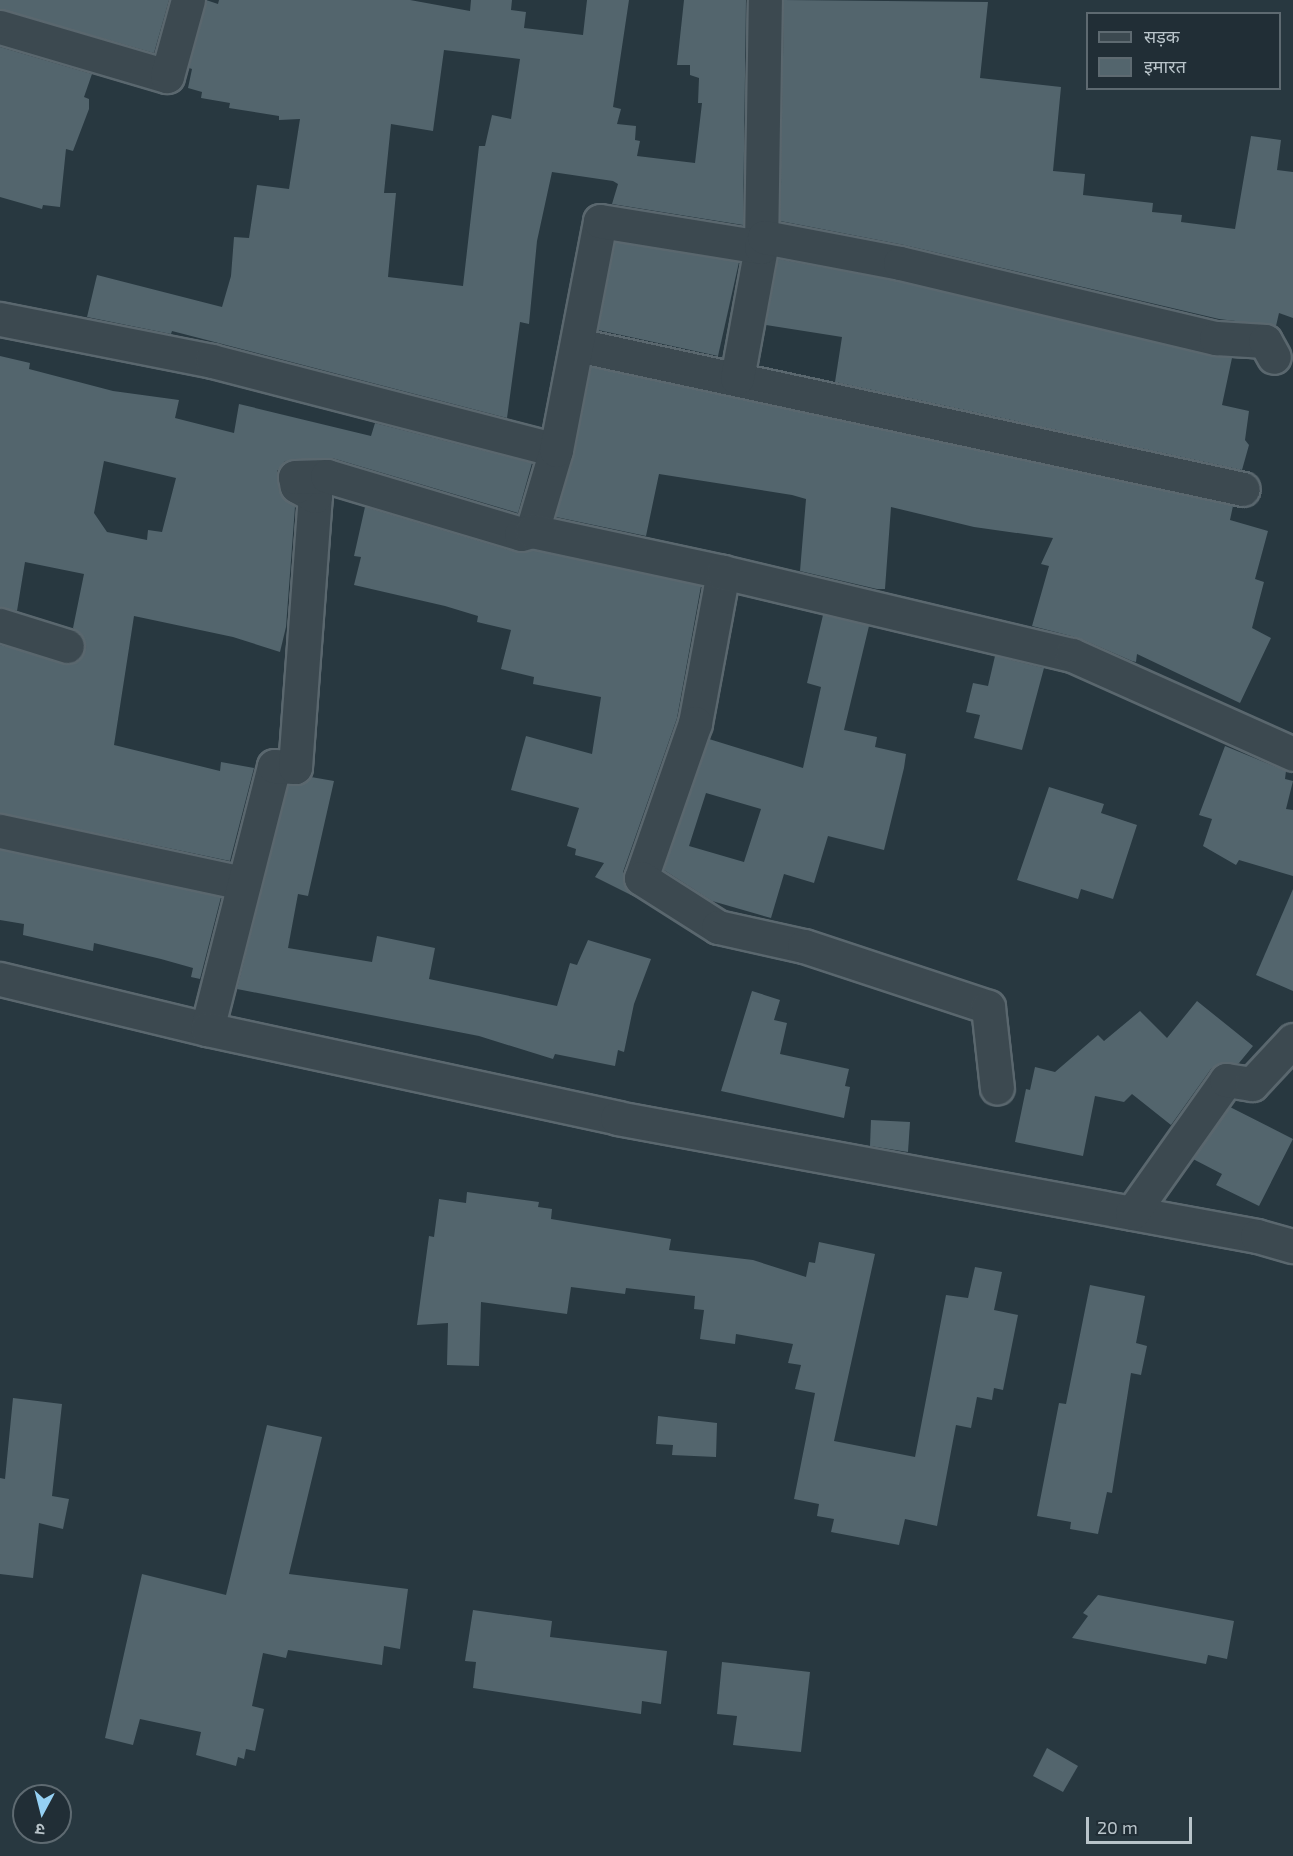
<!DOCTYPE html>
<meta charset="utf-8">
<style>
body{margin:0}
#map{position:relative;width:1293px;height:1856px;overflow:hidden;background:#283840;font-family:"Exo 2","Noto Sans Devanagari",sans-serif}
div>[style]{position:absolute}
[style*='--x']{left:calc(var(--x)*1px);top:calc(var(--y)*1px);width:calc(var(--w)*1px);rotate:calc(var(--a)*1deg)}
.building>*{inset:0;background:#53656d}
.roads{filter:drop-shadow(2px 0 #5a676e) drop-shadow(-2px 0 #5a676e) drop-shadow(0 2px #5a676e) drop-shadow(0 -2px #5a676e)}
.minor>*{height:33px;margin:-16.5px;padding:0 16.5px;transform-origin:16.5px;border-radius:16.5px;background:#3c4950}
span{translate:-50% -50%;white-space:nowrap;text-align:center;line-height:1.15;-webkit-text-stroke:4.5px #212e36;paint-order:stroke}
.legend{position:absolute;left:1086px;top:12px;width:195px;height:78px;box-sizing:border-box;background:#212e36;border:2px solid #5e6a71;margin:0;padding:8px 10px;list-style:none;font-size:18px;color:#b9c4ca}
.legend li{display:flex;align-items:center;gap:12px;height:30px}
.legend b{width:30px;border:2px solid #5e6a71}
.north{position:absolute;left:12px;top:1784px;width:60px;height:60px;box-sizing:border-box;background:#212e36;border:2px solid #5e6a71;border-radius:50%;rotate:187deg;font-size:16px;font-weight:700;line-height:24px;text-align:center;color:#b9c4ca}
.north::after{content:'';display:block;margin:auto;width:21px;height:27px;background:#95d0f3;clip-path:polygon(50% 0,100% 100%,50% 72%,0 100%)}
.scale{position:absolute;left:1086px;top:1817px;width:106px;height:27px;box-sizing:border-box;border:3px solid #b9c4ca;border-top:0;padding-left:8px;font-size:18px;line-height:21px;white-space:nowrap;color:#b9c4ca;-webkit-text-stroke:4px #212e36;paint-order:stroke}
</style>
<div id="map">
<div class="building">
<div style="clip-path:polygon(0 0,169px 0,154px 53px,0 9px)"></div>
<div style="clip-path:polygon(evenodd,206px 0,218px 4px,219px 0,410px 0,470px 11px,471px 0,512px 0,511px 10px,526px 12px,524px 28px,583px 35px,587px 0,629px 0,613px 107px,621px 109px,617px 124px,636px 126px,635px 140px,640px 141px,637px 156px,695px 163px,702px 103px,698px 103px,699px 78px,690px 75px,690px 65px,677px 65px,684px 0,746px 0,743px 225px,612px 204px,618px 184px,613px 181px,552px 172px,537px 241px,529px 324px,520px 322px,507px 418px,172px 331px,171px 334px,87px 317px,97px 275px,222px 307px,231px 276px,234px 237px,249px 238px,257px 185px,289px 189px,300px 119px,279px 120px,279px 116px,229px 108px,230px 103px,201px 98px,202px 92px,188px 88px,192px 69px,189px 68px,206px 0,444px 50px,520px 59px,511px 119px,492px 115px,485px 146px,479px 146px,463px 286px,388px 277px,396px 193px,384px 193px,391px 124px,433px 131px,444px 50px)"></div>
<div style="clip-path:polygon(784px 0,988px 2px,980px 78px,1061px 87px,1053px 171px,1085px 174px,1083px 195px,1153px 203px,1152px 212px,1182px 215px,1181px 222px,1235px 229px,1251px 136px,1281px 140px,1277px 170px,1293px 172px,1293px 318px,1279px 313px,1276px 326px,1219px 319px,904px 245px,780px 221px)"></div>
<div style="clip-path:polygon(0 47px,92px 74px,84px 97px,89px 99px,89px 109px,73px 151px,66px 149px,60px 207px,43px 205px,42px 209px,0 197px)"></div>
<div style="clip-path:polygon(615px 242px,739px 262px,718px 356px,598px 330px)"></div>
<div style="clip-path:polygon(778px 259px,896px 281px,1232px 358px,1222px 405px,1249px 411px,1245px 440px,1249px 445px,1242px 470px,835px 382px,842px 337px,766px 325px)"></div>
<div style="clip-path:polygon(evenodd,0 356px,30px 363px,29px 369px,113px 391px,179px 400px,175px 418px,234px 433px,239px 404px,371px 436px,375px 423px,532px 463px,518px 513px,332px 458px,285px 461px,277px 471px,279px 490px,295px 507px,286px 627px,280px 652px,233px 637px,134px 616px,114px 745px,220px 771px,221px 762px,254px 768px,230px 861px,0 813px,0 645px,70px 664px,80px 659px,85px 642px,73px 628px,84px 574px,25px 562px,17px 611px,0 607px,0 356px,104px 461px,176px 478px,162px 532px,148px 530px,147px 540px,107px 532px,94px 513px,104px 461px)"></div>
<div style="clip-path:polygon(591px 367px,1233px 506px,1230px 520px,1268px 531px,1255px 579px,1264px 582px,1252px 628px,1271px 638px,1240px 703px,1137px 654px,1136px 662px,1132px 661px,1079px 638px,1032px 626px,1049px 566px,1041px 564px,1053px 538px,974px 527px,891px 507px,885px 589px,877px 589px,800px 571px,806px 499px,792px 495px,659px 474px,646px 536px,556px 517px,574px 454px)"></div>
<div style="clip-path:polygon(365px 507px,516px 552px,533px 550px,701px 586px,677px 718px,623px 872px,625px 887px,639px 899px,595px 877px,604px 863px,575px 855px,576px 849px,567px 846px,579px 808px,511px 790px,526px 736px,592px 754px,601px 697px,533px 684px,534px 677px,501px 669px,511px 630px,477px 622px,478px 616px,445px 606px,354px 585px,361px 557px,354px 556px)"></div>
<div style="clip-path:polygon(evenodd,823px 615px,869px 626px,844px 730px,877px 737px,875px 747px,906px 754px,904px 768px,884px 850px,828px 836px,814px 883px,784px 874px,771px 918px,712px 901px,664px 870px,709px 739px,803px 768px,821px 687px,807px 683px,823px 615px,706px 793px,761px 809px,744px 862px,689px 846px,706px 793px)"></div>
<div style="clip-path:polygon(995px 656px,1044px 668px,1022px 750px,974px 738px,980px 715px,966px 712px,973px 683px,988px 686px)"></div>
<div style="clip-path:polygon(1225px 746px,1286px 771px,1285px 779px,1293px 781px,1286px 809px,1293px 810px,1293px 876px,1239px 860px,1236px 865px,1203px 846px,1212px 819px,1199px 815px)"></div>
<div style="clip-path:polygon(311px 777px,334px 781px,308px 896px,298px 894px,288px 948px,372px 962px,377px 936px,435px 948px,429px 979px,557px 1006px,570px 963px,577px 965px,588px 940px,651px 959px,634px 1004px,624px 1052px,618px 1050px,615px 1066px,555px 1054px,553px 1059px,479px 1036px,237px 989px,288px 785px,303px 784px)"></div>
<div style="clip-path:polygon(1049px 787px,1104px 804px,1101px 813px,1137px 825px,1113px 899px,1081px 889px,1078px 899px,1017px 880px)"></div>
<div style="clip-path:polygon(0 850px,221px 897px,200px 979px,191px 977px,193px 968px,161px 959px,94px 943px,93px 951px,23px 935px,24px 924px,0 920px)"></div>
<div style="clip-path:polygon(1293px 889px,1293px 991px,1256px 975px)"></div>
<div style="clip-path:polygon(752px 991px,780px 1000px,774px 1020px,787px 1023px,780px 1054px,849px 1069px,845px 1086px,850px 1087px,844px 1118px,721px 1091px)"></div>
<div style="clip-path:polygon(1197px 1001px,1253px 1046px,1239px 1063px,1219px 1063px,1211px 1069px,1171px 1125px,1132px 1094px,1124px 1102px,1095px 1096px,1083px 1156px,1015px 1142px,1026px 1089px,1030px 1090px,1035px 1067px,1055px 1072px,1098px 1035px,1104px 1041px,1140px 1011px,1167px 1038px)"></div>
<div style="clip-path:polygon(1230px 1107px,1293px 1139px,1259px 1206px,1216px 1185px,1222px 1174px,1193px 1159px)"></div>
<div style="clip-path:polygon(871px 1120px,910px 1122px,908px 1152px,870px 1146px)"></div>
<div style="clip-path:polygon(467px 1192px,539px 1202px,538px 1207px,552px 1209px,551px 1219px,671px 1239px,669px 1250px,753px 1260px,806px 1277px,809px 1262px,815px 1263px,819px 1242px,875px 1254px,834px 1441px,915px 1457px,946px 1295px,968px 1298px,975px 1267px,1002px 1272px,994px 1310px,1018px 1315px,1003px 1390px,994px 1388px,992px 1400px,977px 1397px,971px 1428px,956px 1425px,937px 1526px,905px 1519px,899px 1545px,831px 1532px,834px 1519px,817px 1516px,819px 1504px,794px 1499px,815px 1393px,795px 1389px,801px 1365px,788px 1363px,793px 1344px,736px 1334px,735px 1344px,700px 1339px,704px 1310px,694px 1309px,695px 1296px,626px 1288px,625px 1294px,571px 1287px,567px 1314px,481px 1302px,479px 1366px,447px 1365px,448px 1323px,417px 1325px,429px 1236px,434px 1237px,439px 1199px,466px 1203px)"></div>
<div style="clip-path:polygon(1090px 1285px,1145px 1296px,1136px 1343px,1147px 1346px,1141px 1375px,1131px 1373px,1112px 1493px,1107px 1492px,1098px 1534px,1070px 1529px,1071px 1522px,1037px 1516px,1059px 1403px,1066px 1404px)"></div>
<div style="clip-path:polygon(13px 1398px,62px 1404px,52px 1496px,69px 1499px,63px 1529px,39px 1523px,33px 1578px,0 1574px,0 1478px,5px 1479px)"></div>
<div style="clip-path:polygon(658px 1416px,717px 1423px,716px 1457px,672px 1455px,673px 1445px,656px 1444px)"></div>
<div style="clip-path:polygon(267px 1425px,322px 1437px,289px 1574px,408px 1589px,400px 1649px,384px 1646px,382px 1665px,288px 1650px,286px 1658px,263px 1653px,252px 1706px,264px 1709px,255px 1751px,246px 1749px,244px 1759px,238px 1757px,236px 1766px,196px 1755px,201px 1732px,140px 1719px,133px 1745px,105px 1738px,142px 1574px,226px 1595px)"></div>
<div style="clip-path:polygon(1098px 1595px,1234px 1621px,1227px 1659px,1208px 1655px,1206px 1664px,1072px 1638px,1088px 1616px,1083px 1613px)"></div>
<div style="clip-path:polygon(473px 1610px,552px 1621px,550px 1637px,667px 1651px,661px 1704px,642px 1701px,641px 1714px,473px 1688px,476px 1662px,465px 1661px)"></div>
<div style="clip-path:polygon(722px 1662px,810px 1672px,801px 1752px,733px 1745px,737px 1716px,717px 1714px)"></div>
<div style="clip-path:polygon(1047px 1748px,1078px 1766px,1063px 1792px,1033px 1776px)"></div>
</div>
<div class="roads">
<div class="minor">
<div style="--x:0;--y:27;--w:174;--a:16.4"></div>
<div style="--x:167;--y:76;--w:79;--a:-74.6"></div>
<div style="--x:0;--y:319;--w:216;--a:11.2"></div>
<div style="--x:212;--y:361;--w:355;--a:14.5"></div>
<div style="--x:577;--y:345;--w:681;--a:12.2"></div>
<div style="--x:737;--y:378;--w:133;--a:-79.6"></div>
<div style="--x:761;--y:247;--w:247;--a:-89.1"></div>
<div style="--x:532;--y:531;--w:84;--a:-73.5"></div>
<div style="--x:556;--y:450;--w:233;--a:-79.1"></div>
<div style="--x:600;--y:221;--w:163;--a:9.2"></div>
<div style="--x:761;--y:247;--w:10;--a:-73"></div>
<div style="--x:764;--y:237;--w:138;--a:10.8"></div>
<div style="--x:900;--y:263;--w:325;--a:13.4"></div>
<div style="--x:1216;--y:338;--w:49;--a:3.5"></div>
<div style="--x:1265;--y:341;--w:18;--a:61"></div>
<div style="--x:723;--y:572;--w:154;--a:100.5"></div>
<div style="--x:695;--y:723;--w:164;--a:109.2"></div>
<div style="--x:641;--y:878;--w:91;--a:32.5"></div>
<div style="--x:718;--y:927;--w:88;--a:12.5"></div>
<div style="--x:804;--y:946;--w:194;--a:18.3"></div>
<div style="--x:988;--y:1007;--w:81;--a:83.7"></div>
<div style="--x:0;--y:625;--w:70;--a:17.4"></div>
<div style="--x:0;--y:831;--w:249;--a:12.1"></div>
<div style="--x:0;--y:979;--w:213;--a:13.6"></div>
<div style="--x:207;--y:1029;--w:271;--a:-75.7"></div>
<div style="--x:274;--y:766;--w:21;--a:3"></div>
<div style="--x:295;--y:767;--w:272;--a:-85.8"></div>
<div style="--x:315;--y:496;--w:21;--a:-151"></div>
<div style="--x:297;--y:486;--w:9;--a:-103"></div>
<div style="--x:295;--y:477;--w:32;--a:-2"></div>
<div style="--x:327;--y:476;--w:202;--a:16.6"></div>
<div style="--x:521;--y:534;--w:11;--a:-15"></div>
<div style="--x:532;--y:531;--w:195;--a:12.1"></div>
<div style="--x:723;--y:572;--w:359;--a:13.4"></div>
<div style="--x:1072;--y:655;--w:242;--a:24.1"></div>
<div style="--x:207;--y:1029;--w:420;--a:12.2"></div>
<div style="--x:617;--y:1118;--w:651;--a:10.45"></div>
<div style="--x:1257;--y:1236;--w:37;--a:16"></div>
<div style="--x:1132;--y:1213;--w:163;--a:-54.7"></div>
<div style="--x:1226;--y:1080;--w:26;--a:9"></div>
<div style="--x:1252;--y:1084;--w:60;--a:-47"></div>
</div>
</div>
<ul class="legend">
<li><b style="height:8px;background:#3c4950"></b>सड़क</li>
<li><b style="height:16px;background:#53656d"></b>इमारत</li>
</ul>
<div class="north">उ</div>
<div class="scale">20 m</div>
</div>
